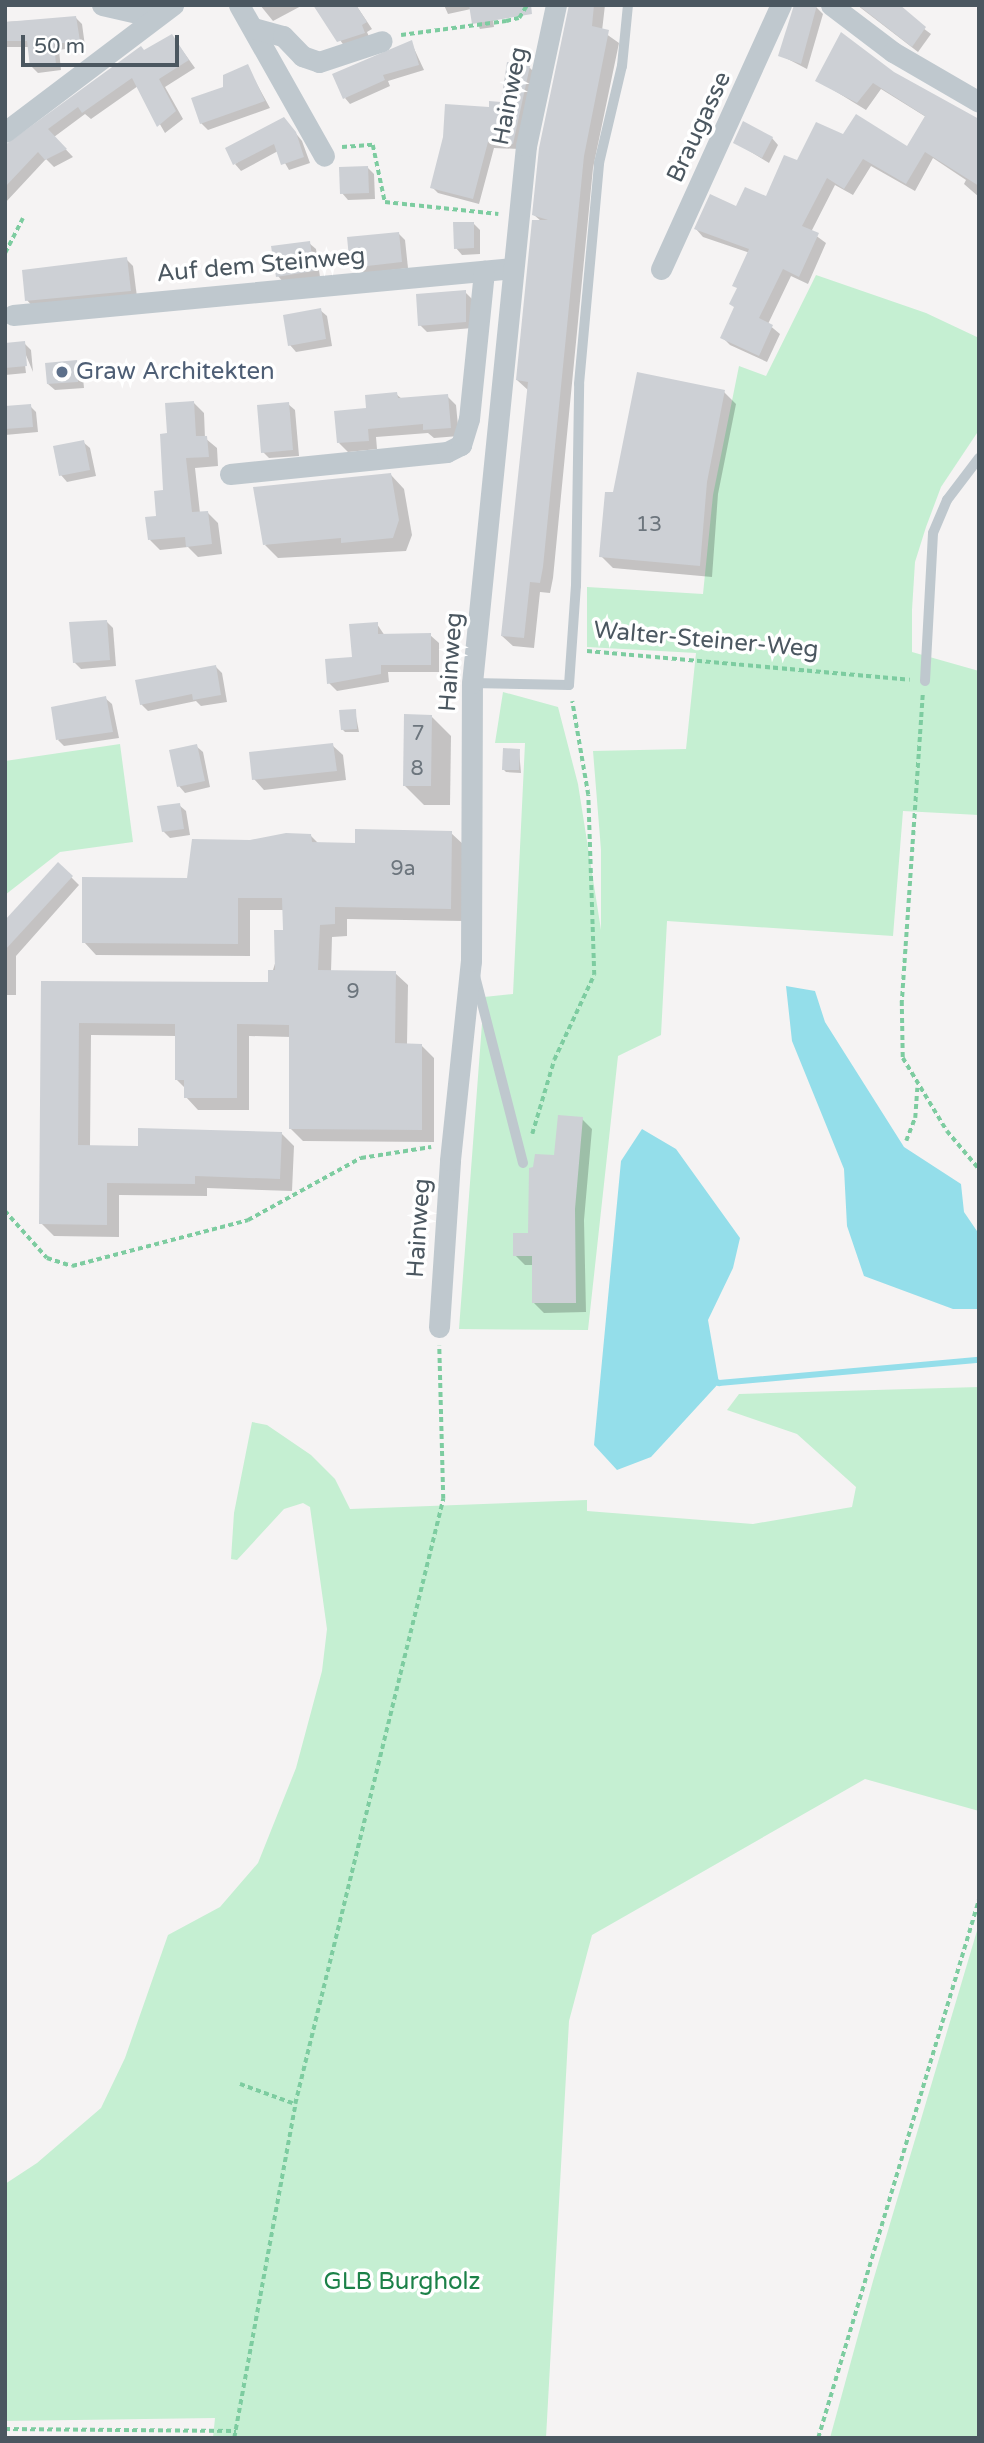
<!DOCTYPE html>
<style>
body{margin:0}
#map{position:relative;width:984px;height:2443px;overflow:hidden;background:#f5f3f3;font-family:"Varela Round",sans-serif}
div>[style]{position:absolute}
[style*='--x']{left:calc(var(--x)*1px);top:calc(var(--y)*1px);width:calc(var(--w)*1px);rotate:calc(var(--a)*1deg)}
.green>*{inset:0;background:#c5efd2}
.water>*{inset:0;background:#94deea}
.shadow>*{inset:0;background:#0003}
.stream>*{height:6px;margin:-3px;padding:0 3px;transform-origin:3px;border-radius:3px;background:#94deea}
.building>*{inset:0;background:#cdd0d5}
.path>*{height:3.5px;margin-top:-1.75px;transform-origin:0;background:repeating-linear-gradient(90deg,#7dcca0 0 5px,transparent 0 8.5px)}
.lane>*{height:10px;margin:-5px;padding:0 5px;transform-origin:5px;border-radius:5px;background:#bfc8ce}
.street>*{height:21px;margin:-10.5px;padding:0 10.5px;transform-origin:10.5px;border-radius:10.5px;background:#bfc8ce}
.dots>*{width:19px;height:19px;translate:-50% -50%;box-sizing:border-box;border:4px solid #fff;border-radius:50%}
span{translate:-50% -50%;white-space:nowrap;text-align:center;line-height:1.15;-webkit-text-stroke:7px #fff;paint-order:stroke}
.number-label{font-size:21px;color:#6c757d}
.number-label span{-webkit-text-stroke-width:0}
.street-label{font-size:24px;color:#4b5760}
.service-label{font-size:24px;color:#4e5e75}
.left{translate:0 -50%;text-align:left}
.park-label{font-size:24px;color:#1c8148}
.frame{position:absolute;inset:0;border:7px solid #4b5760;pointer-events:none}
.scale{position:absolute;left:21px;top:35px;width:158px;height:32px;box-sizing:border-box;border:4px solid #4b5760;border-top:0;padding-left:9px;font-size:21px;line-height:24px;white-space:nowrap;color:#4b5760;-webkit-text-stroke:5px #fff;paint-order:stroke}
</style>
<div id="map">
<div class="green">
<div style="clip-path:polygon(816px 275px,926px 313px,979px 338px,979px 430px,941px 487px,926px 527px,915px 562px,912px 610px,912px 652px,979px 671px,979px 815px,903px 811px,893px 936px,667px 921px,661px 1035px,618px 1056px,588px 1330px,459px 1329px,484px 997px,513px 994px,525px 743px,495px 743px,503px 692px,558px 707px,578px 784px,601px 930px,601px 850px,593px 751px,686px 749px,696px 653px,587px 647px,587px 587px,703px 594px,713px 495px,739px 366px,766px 376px)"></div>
<div style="clip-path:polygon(120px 744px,133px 842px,60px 852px,5px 895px,5px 761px)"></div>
<div style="clip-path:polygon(979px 1387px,979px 1811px,865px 1779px,592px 1935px,569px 2021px,546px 2438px,213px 2438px,215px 2418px,5px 2421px,5px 2184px,37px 2163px,101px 2108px,125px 2058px,168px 1935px,220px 1907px,258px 1863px,296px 1768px,322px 1671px,327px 1629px,310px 1507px,303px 1503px,284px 1509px,237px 1560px,231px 1559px,234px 1513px,252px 1422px,267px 1425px,311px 1455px,335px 1479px,350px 1509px,587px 1500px,587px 1511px,753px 1524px,852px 1507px,856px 1487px,797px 1434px,727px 1410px,739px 1394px)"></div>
<div style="clip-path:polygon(979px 1924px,979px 2438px,830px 2438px,873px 2281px)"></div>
</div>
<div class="water">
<div style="clip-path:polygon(786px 986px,815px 991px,825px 1022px,904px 1147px,961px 1184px,964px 1212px,979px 1234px,979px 1309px,953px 1309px,864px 1276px,847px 1226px,844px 1169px,792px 1041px)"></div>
<div style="clip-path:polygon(642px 1129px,676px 1149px,740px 1238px,733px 1268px,708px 1320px,719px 1383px,651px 1457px,617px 1470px,594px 1445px,621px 1161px)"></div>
</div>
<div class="shadow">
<div style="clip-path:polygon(260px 5px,303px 5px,273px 21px)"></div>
<div style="clip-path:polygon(315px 5px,356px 5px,372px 29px,367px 32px,370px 39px,345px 47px)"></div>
<div style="clip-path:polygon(444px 5px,491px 5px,494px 27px,480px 29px,471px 9px,448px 14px)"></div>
<div style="clip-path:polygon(571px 5px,605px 5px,602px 31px,619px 43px,593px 168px,553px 578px,550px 593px,540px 592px,534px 648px,513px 646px,502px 636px,529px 391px,517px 380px,541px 221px,534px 215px)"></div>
<div style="clip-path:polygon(857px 5px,892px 5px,931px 34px,918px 52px)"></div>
<div style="clip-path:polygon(816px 7px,823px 14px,807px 69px,780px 55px)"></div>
<div style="clip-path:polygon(76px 18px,82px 24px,85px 46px,59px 50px,61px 70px,38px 73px,32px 67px,29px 47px,5px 47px,5px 22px)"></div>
<div style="clip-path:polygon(172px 36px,195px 68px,165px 87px,183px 119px,165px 133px,138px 86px,91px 119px,85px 114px,54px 137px,73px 157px,54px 167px,46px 159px,5px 203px,5px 149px)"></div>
<div style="clip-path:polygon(411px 42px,424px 70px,388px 81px,390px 86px,350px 104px,345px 98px)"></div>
<div style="clip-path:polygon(247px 66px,270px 108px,208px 130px,201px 123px,225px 88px,223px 84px)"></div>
<div style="clip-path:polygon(529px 67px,535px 73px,519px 149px,494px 148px,479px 204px,438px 193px,432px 187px,490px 109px,503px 104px)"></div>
<div style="clip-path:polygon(893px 73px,979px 124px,979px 197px,964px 184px,966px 180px,933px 158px,915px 191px,871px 166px,853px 195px,835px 185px,811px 232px,826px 243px,808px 284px,791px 276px,768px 324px,780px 334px,767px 362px,730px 345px,722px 337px,735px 308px,750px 253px,703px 237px,696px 229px,767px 198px,797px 163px,843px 137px,908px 149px,926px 117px,881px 89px,866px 110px,817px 80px)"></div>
<div style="clip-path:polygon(290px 126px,302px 141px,310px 163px,289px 170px,278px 151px,241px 171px,235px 164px)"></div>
<div style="clip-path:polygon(772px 138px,778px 145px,769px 163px,735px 142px)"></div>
<div style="clip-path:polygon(367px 167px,374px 174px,375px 199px,348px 200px,342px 193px)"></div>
<div style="clip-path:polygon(473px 223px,480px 230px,480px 254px,462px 255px,456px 248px)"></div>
<div style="clip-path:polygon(398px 233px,405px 240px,408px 268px,358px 274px,352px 267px)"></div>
<div style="clip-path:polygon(309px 243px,316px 249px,320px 277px,284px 283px,278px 276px)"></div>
<div style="clip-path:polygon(126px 259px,133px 266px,137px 297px,33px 307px,27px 300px)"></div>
<div style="clip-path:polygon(465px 292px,472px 299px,472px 328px,427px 332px,420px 325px)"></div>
<div style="clip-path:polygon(320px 310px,327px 316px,332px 346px,296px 352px,290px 345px)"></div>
<div style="clip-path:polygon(24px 343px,31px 350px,33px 372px,23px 348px,26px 373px,5px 375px,5px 345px)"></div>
<div style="clip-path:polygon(76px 362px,82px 369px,84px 388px,55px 390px,48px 384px)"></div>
<div style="clip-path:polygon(724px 392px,736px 404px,718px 494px,712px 577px,613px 568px,601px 556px,614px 494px)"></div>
<div style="clip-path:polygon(396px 394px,402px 399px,447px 396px,456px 405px,459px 436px,434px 438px,428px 433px,376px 437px,377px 449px,348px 452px,339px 443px,368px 410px)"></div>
<div style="clip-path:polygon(193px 402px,204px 413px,205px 438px,217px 448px,218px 466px,195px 468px,200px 513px,208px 513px,218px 523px,222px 554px,198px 557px,188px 547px,160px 550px,150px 540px,165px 491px,169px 435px)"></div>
<div style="clip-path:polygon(288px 404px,295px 410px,299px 456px,269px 458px,263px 452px)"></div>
<div style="clip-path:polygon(30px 406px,36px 412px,38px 432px,5px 435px,5px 407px)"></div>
<div style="clip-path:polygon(83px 442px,90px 448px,96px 476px,67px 482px,61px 475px)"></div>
<div style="clip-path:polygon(391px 475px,404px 489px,412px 535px,406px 551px,278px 558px,265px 545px)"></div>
<div style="clip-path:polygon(106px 621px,113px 628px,116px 666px,81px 669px,74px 662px)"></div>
<div style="clip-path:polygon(377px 624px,385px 636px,430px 635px,439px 643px,439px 672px,388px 672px,389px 682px,337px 691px,329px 683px,353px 659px)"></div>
<div style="clip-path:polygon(216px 667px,222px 673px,227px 702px,201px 706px,196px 701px,148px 711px,141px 704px)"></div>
<div style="clip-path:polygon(105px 698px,112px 704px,119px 738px,64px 746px,58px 740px)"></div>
<div style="clip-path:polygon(355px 711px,359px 732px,345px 732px,342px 729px)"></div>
<div style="clip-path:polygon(432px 717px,451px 736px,450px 805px,424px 805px,404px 785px)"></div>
<div style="clip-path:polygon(332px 745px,343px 755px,346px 780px,264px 790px,254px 779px)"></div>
<div style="clip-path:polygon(196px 746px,203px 752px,210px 787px,185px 793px,179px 786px)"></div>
<div style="clip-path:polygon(519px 750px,521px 773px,506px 772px,503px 769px)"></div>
<div style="clip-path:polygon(179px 805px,186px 811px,190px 835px,170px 838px,163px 831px)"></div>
<div style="clip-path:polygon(451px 833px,464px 845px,463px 921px,347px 919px,347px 936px,332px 937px,331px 972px,395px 973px,408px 985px,407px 1045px,421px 1045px,434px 1058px,434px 1142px,303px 1141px,290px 1128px,291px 1037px,249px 1036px,249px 1110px,198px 1110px,186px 1097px,186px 1089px,176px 1079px,177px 1036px,91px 1035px,90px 1147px,139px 1147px,281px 1133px,294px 1146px,292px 1191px,207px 1188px,207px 1196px,119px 1195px,119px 1237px,54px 1236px,41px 1223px,43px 982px,269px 983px,285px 931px,284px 910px,250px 910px,250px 956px,96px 955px,84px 942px,250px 841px,311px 836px,319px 844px,357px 845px)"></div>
<div style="clip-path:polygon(71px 877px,79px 885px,16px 956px,16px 995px,5px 995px,5px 923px)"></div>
<div style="clip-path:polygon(582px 1119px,592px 1129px,584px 1220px,586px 1312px,544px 1313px,534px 1303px,534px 1265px,525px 1265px,515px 1255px,530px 1235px)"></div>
</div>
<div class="stream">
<div style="--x:712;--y:1380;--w:8;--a:23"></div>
<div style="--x:719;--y:1383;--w:261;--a:-5.1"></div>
</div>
<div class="building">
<div style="clip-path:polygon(313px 5px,356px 5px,367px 22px,362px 25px,365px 33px,337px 42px)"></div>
<div style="clip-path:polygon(469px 5px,531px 5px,532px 14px,472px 24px)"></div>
<div style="clip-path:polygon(569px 5px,594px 5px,592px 26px,609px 30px,584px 156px,543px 567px,540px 583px,530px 582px,524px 638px,501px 636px,528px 382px,516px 380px,532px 220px,548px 220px,532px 215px,539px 148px)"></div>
<div style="clip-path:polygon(794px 5px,817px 5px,801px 64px,778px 56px)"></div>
<div style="clip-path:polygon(858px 5px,900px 5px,926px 27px,912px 47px)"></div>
<div style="clip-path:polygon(76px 16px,80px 41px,54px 44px,56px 64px,30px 67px,27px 41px,5px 41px,5px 22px)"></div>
<div style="clip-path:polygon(841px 32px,894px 72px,979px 119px,979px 186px,925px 152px,906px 184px,863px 159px,844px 189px,827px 178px,802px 226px,819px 233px,799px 277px,783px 269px,759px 318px,773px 325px,759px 356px,720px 338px,734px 307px,729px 304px,737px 288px,732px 286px,749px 249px,694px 229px,710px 194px,736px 206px,745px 187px,766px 196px,784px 155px,797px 160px,816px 122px,843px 134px,856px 114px,907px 146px,925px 116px,873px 83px,857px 103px,815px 81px)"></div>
<div style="clip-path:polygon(172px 34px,189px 60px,159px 79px,176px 111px,157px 127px,132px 78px,82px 113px,78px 107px,48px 129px,67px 149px,45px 160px,38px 152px,5px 187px,5px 145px,141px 46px,144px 50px)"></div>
<div style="clip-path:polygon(412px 40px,419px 65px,383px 75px,385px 80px,343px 99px,332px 74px)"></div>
<div style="clip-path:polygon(507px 62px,530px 66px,513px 144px,488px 142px,473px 199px,430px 188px,443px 137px,445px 104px,489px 107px,489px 101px,501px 102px)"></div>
<div style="clip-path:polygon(248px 64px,265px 101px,200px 124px,191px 98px,223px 87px,223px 75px)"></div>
<div style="clip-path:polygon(284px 117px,296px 132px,304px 157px,281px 165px,274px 144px,233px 165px,225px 148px)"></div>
<div style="clip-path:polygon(743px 121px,773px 137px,762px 158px,733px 143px)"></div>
<div style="clip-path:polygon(368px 166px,369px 193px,340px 194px,339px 167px)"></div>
<div style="clip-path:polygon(453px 222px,474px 222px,474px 248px,454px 249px)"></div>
<div style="clip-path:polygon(399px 232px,402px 262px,350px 268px,347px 237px)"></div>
<div style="clip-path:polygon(310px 241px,314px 271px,276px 277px,271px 246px)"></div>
<div style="clip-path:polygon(127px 257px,131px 291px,25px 301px,22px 270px)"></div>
<div style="clip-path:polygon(466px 290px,466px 322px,418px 326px,416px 294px)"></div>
<div style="clip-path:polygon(321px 308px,326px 339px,288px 346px,283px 315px)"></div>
<div style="clip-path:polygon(25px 341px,27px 366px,5px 368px,5px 343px)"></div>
<div style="clip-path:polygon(77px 360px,78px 382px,47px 384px,45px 363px)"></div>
<div style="clip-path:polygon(637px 372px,725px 390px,707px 482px,700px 566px,599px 557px,605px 492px,613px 492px)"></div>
<div style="clip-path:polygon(397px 392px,398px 398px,448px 394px,451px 428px,423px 430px,423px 424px,368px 429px,369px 441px,337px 443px,334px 411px,366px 408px,365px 395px)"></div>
<div style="clip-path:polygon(194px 401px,196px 436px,207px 436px,209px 457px,186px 458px,192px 512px,208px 511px,212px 544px,186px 547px,185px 537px,148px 540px,145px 517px,156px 516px,154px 491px,163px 490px,160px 434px,167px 433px,165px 403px)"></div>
<div style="clip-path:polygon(289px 402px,293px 450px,261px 453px,257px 405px)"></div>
<div style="clip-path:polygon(31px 404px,33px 427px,5px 429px,5px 406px)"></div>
<div style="clip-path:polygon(84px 440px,90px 470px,59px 476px,53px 446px)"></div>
<div style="clip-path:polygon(391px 473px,399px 520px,393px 538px,341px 543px,341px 538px,263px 545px,253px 487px)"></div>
<div style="clip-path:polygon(107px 620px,110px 660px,73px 663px,69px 622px)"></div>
<div style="clip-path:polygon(378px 622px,378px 634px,431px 633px,431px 665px,381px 665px,381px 674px,327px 684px,325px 659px,352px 657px,349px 624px)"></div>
<div style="clip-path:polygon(216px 665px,221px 695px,193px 700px,192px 694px,140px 705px,135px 680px)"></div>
<div style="clip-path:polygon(106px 696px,113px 732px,56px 740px,51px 707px)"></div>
<div style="clip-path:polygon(356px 709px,357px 729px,341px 730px,339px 710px)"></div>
<div style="clip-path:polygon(404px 714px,432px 715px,431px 786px,403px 786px)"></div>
<div style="clip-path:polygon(333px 743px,337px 771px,252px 780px,249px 752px)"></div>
<div style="clip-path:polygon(197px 744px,205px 781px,177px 787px,169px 750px)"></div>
<div style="clip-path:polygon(503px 748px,520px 749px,519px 770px,502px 770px)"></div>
<div style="clip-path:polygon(180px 803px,184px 829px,162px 832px,157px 806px)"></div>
<div style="clip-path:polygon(355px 829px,452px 831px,451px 909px,335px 907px,335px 924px,320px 925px,318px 970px,396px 971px,395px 1043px,422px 1044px,422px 1130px,289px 1129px,289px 1025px,237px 1024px,237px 1098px,184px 1098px,184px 1080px,175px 1080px,175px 1024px,79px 1023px,78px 1145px,138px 1146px,138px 1128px,282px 1132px,280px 1179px,195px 1176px,195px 1184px,107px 1183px,107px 1225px,39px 1224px,41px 981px,268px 982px,268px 970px,275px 970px,274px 930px,283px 930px,282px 898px,238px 898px,238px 944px,82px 943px,82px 877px,187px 878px,192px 839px,250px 840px,286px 833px,311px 834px,312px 842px,355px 843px)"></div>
<div style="clip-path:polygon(58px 862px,73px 876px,5px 950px,5px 920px)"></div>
<div style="clip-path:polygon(558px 1115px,583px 1117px,575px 1209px,576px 1303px,532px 1303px,532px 1256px,513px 1256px,513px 1233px,528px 1233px,529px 1168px,533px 1167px,535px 1154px,554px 1155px)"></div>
</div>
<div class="path">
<div style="--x:401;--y:35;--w:106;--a:-7.6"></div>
<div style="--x:506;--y:21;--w:13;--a:-13"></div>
<div style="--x:519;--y:18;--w:15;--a:-58"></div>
<div style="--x:342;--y:147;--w:31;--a:-4"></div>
<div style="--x:373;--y:145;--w:58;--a:78.1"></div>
<div style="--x:385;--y:202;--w:114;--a:6.1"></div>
<div style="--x:5;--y:253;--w:39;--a:-63"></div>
<div style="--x:587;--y:651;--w:324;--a:5.1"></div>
<div style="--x:923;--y:695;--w:307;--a:93.9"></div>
<div style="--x:902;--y:1001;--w:57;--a:89"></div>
<div style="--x:903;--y:1058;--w:85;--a:58.9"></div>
<div style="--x:947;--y:1131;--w:50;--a:49.9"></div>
<div style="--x:532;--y:1134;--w:77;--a:-73.4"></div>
<div style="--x:554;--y:1060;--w:94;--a:-64.8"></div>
<div style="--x:594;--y:975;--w:180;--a:-91.9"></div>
<div style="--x:588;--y:795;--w:95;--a:-99.7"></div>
<div style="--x:906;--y:1141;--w:25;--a:-69"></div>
<div style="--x:915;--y:1118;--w:30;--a:-86"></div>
<div style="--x:5;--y:1211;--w:63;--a:48.2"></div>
<div style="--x:47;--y:1258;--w:26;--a:18"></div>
<div style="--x:72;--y:1266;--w:182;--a:-14.6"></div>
<div style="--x:248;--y:1220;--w:129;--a:-28.8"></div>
<div style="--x:361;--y:1158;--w:71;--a:-8.9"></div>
<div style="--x:240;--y:2084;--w:59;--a:20"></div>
<div style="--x:5;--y:2429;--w:231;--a:0.5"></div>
<div style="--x:234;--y:2438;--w:340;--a:-79.6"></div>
<div style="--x:295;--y:2104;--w:623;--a:-76.25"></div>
<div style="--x:443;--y:1499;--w:153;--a:-91.5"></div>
<div style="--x:818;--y:2438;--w:563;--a:-73.37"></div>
</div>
<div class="lane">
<div style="--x:925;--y:681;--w:148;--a:-86.9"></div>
<div style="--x:933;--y:533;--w:36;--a:-67"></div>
<div style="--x:947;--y:500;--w:53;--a:-52.7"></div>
<div style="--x:472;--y:683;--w:97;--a:1.2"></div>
<div style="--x:569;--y:685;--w:99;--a:-86"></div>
<div style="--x:576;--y:586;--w:202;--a:-89.1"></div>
<div style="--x:579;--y:384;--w:222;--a:-84.8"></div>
<div style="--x:599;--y:163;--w:100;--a:-76.7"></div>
<div style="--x:622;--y:66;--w:61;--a:-84.4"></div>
<div style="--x:475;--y:976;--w:193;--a:75.6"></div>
</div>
<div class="street">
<div style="--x:102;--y:5;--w:54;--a:12.8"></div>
<div style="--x:239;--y:5;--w:173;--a:60.6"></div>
<div style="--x:831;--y:5;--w:78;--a:37.2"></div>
<div style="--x:893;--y:52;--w:99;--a:30.2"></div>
<div style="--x:253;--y:28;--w:31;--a:15"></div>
<div style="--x:283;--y:36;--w:28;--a:46"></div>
<div style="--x:302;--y:56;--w:18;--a:19"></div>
<div style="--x:319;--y:62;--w:66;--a:-18.4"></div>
<div style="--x:5;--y:132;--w:211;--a:-37.1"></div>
<div style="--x:661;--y:269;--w:290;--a:-65.6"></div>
<div style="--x:13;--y:315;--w:502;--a:-5.37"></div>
<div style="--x:230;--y:474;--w:218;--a:-5.8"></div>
<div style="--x:447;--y:452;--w:16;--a:-27"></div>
<div style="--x:461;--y:445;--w:27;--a:-73"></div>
<div style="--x:469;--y:419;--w:149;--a:-84.2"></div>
<div style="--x:439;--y:1327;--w:167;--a:-86.2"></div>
<div style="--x:450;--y:1160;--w:200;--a:-84"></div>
<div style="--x:471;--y:961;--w:278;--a:-89.8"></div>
<div style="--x:472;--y:683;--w:540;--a:-84.26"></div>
<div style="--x:526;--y:146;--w:144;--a:-78"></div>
</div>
<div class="dots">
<div style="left:62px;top:372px;background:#5c6f8a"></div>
</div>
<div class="number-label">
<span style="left:649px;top:525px">13</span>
<span style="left:418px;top:734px">7</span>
<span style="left:417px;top:769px">8</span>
<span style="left:403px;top:869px">9a</span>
<span style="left:353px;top:992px">9</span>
</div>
<div class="street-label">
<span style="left:510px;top:96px;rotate:-79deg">Hainweg</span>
<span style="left:699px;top:127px;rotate:-65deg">Braugasse</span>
<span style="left:261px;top:265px;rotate:-5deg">Auf dem Steinweg</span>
<span style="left:706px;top:640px;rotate:5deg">Walter-Steiner-Weg</span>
<span style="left:451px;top:662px;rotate:-86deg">Hainweg</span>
<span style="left:419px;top:1228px;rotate:-86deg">Hainweg</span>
</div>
<div class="service-label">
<span class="left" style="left:76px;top:372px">Graw Architekten</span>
</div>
<div class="park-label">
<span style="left:402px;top:2282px">GLB Burgholz</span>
</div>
<div class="frame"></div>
<div class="scale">50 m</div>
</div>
